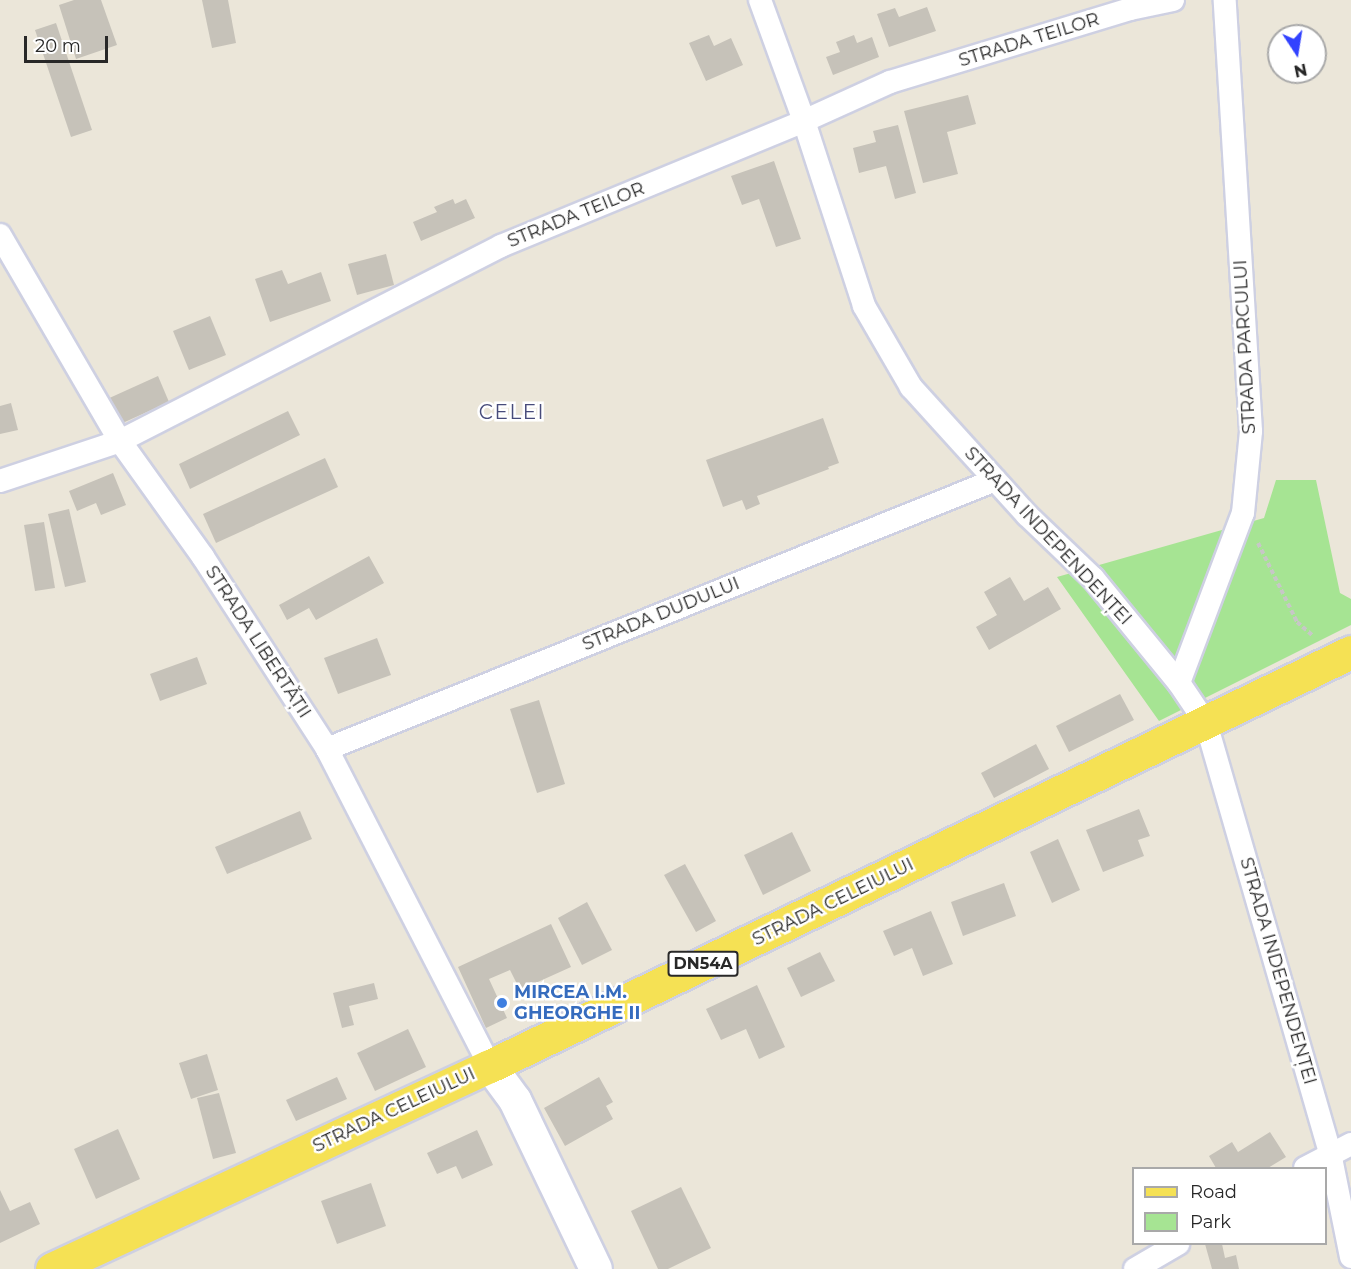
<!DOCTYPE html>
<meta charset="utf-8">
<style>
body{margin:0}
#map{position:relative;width:1351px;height:1269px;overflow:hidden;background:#ebe6d9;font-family:Montserrat,sans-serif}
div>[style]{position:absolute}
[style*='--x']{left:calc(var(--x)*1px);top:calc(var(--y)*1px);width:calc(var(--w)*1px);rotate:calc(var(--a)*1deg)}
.green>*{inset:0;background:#a6e493}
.building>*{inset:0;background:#c6c2b9}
.path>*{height:4px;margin-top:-2px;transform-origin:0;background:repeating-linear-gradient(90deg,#c7c7c7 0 4.5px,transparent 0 7.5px)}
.roads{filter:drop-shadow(2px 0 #ced0e2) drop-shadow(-2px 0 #ced0e2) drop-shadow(0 2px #ced0e2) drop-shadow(0 -2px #ced0e2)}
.street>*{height:22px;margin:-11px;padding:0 11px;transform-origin:11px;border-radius:11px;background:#fff}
.secondary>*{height:32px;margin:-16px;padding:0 16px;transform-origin:16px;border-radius:16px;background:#fff}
.primary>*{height:33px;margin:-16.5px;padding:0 16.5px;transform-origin:16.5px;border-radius:16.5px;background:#f5e154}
.dots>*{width:16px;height:16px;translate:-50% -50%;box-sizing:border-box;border:3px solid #fff;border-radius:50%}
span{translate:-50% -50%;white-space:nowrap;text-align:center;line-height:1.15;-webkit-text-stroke:5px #fff;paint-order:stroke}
.shield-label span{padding:2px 4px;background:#fff;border:2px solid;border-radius:4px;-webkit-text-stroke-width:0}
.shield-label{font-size:16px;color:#282828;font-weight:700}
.street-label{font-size:18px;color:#282828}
.shop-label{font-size:18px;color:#366cbe;font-weight:700}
.left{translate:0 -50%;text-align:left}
.neighbourhood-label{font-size:20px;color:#474b7a;letter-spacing:1.5px}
.legend{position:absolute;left:1132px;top:1167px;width:195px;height:78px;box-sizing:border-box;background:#fff;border:2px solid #a9a9a9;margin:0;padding:8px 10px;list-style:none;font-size:18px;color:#282828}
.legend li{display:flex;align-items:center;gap:12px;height:30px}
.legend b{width:30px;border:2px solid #a9a9a9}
.north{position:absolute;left:1267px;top:24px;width:60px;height:60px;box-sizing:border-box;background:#fff;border:2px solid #a9a9a9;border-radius:50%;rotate:168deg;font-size:16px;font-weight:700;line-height:24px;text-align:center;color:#282828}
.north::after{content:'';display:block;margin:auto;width:21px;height:27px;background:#3242ff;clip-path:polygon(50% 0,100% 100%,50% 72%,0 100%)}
.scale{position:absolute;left:24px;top:36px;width:84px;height:27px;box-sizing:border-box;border:3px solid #282828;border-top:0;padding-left:8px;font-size:18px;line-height:21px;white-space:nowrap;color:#282828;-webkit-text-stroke:4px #fff;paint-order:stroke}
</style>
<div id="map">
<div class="green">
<div style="clip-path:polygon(1276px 480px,1316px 480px,1340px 593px,1351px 599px,1351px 625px,1159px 721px,1057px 577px,1264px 518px)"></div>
</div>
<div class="building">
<div style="clip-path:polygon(74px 0,101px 0,117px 45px,76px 59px,59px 5px)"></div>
<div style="clip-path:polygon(202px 0,228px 0,236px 43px,212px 48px)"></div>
<div style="clip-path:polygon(927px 7px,936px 31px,889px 47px,877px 14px,895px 8px,899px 17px)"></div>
<div style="clip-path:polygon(56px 23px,92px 130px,71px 137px,35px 30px)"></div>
<div style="clip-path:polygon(709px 35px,714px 46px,731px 38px,743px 65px,706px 81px,689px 43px)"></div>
<div style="clip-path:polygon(854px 35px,857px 43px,872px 37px,879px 57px,833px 75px,826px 57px,840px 52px,836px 42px)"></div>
<div style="clip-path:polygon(968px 95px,976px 124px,947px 132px,958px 174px,923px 183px,904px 111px)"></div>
<div style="clip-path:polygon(898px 125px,916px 193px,895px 199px,886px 166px,859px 173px,853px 148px,876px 142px,873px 131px)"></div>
<div style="clip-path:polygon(774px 161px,801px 239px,776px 247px,759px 199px,742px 205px,731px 176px)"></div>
<div style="clip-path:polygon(453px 199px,455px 204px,466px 199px,475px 218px,421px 241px,413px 222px,437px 212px,434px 207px)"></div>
<div style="clip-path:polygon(386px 254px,394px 285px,357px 295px,348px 264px)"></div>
<div style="clip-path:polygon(282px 270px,288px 284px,321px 272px,331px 301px,270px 322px,255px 279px)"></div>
<div style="clip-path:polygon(210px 316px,226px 355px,189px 370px,173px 331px)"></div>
<div style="clip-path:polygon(158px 376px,169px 402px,116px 426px,105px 400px)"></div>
<div style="clip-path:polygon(11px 403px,18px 430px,0 434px,0 406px)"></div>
<div style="clip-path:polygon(288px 411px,300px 435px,190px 489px,179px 464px)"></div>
<div style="clip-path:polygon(823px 418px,839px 463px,828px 467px,829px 469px,757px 496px,760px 504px,746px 510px,742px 500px,723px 507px,706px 460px)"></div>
<div style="clip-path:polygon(325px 458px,338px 487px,216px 543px,203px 514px)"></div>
<div style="clip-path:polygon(113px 473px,126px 505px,101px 515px,96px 503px,77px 511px,69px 491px)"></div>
<div style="clip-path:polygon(69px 509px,86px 582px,65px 587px,48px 514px)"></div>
<div style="clip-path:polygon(44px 522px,55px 588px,35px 591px,24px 525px)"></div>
<div style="clip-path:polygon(369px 556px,384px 583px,316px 620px,309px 608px,287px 620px,279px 605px)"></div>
<div style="clip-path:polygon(1010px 577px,1024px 601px,1048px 587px,1061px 609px,989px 650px,976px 627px,997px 615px,984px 592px)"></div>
<div style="clip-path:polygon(377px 638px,391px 675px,338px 694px,324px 658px)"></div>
<div style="clip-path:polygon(197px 657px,207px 684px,160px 701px,150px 674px)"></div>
<div style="clip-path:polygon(1120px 694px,1134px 720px,1069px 752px,1056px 726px)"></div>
<div style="clip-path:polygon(539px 700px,565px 784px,537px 793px,510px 709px)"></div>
<div style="clip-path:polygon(1036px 744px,1049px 769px,994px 798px,981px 773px)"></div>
<div style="clip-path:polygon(1139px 809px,1150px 836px,1138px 840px,1144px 856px,1103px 872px,1086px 830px)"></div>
<div style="clip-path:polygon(300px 811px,312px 839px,227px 874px,215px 847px)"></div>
<div style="clip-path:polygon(792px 832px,811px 871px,763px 895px,744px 855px)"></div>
<div style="clip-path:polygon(1058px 839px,1080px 890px,1052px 903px,1030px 852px)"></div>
<div style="clip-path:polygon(685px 864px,716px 921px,696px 932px,664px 875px)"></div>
<div style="clip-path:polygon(1004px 883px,1016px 916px,963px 936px,951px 902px)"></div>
<div style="clip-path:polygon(587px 902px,612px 950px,582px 965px,558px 918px)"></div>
<div style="clip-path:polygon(931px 911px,953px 964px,923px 976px,912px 948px,894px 956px,883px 931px)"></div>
<div style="clip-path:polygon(551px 924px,571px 967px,520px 990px,510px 970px,489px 979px,507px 1018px,486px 1028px,458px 967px)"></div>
<div style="clip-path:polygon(820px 952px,835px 981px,801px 997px,787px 968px)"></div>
<div style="clip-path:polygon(374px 983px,378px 999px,349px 1006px,354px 1025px,342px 1028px,333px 993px)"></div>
<div style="clip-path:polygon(757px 985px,785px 1047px,759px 1059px,746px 1029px,721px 1040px,706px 1009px)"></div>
<div style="clip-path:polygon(408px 1029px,426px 1067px,375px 1091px,357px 1053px)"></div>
<div style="clip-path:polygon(207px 1054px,218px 1090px,191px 1099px,179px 1063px)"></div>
<div style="clip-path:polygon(337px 1077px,347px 1099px,296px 1121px,286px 1100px)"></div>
<div style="clip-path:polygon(599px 1077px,613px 1102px,606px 1106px,613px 1119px,565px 1146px,544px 1108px)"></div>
<div style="clip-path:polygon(219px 1093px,236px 1153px,213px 1159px,197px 1098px)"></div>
<div style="clip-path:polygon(118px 1129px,140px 1179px,96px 1199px,74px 1149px)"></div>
<div style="clip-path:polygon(477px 1130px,493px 1165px,462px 1179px,456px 1166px,437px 1174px,427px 1153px)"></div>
<div style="clip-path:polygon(1270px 1132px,1286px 1157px,1268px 1168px,1216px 1168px,1209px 1156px,1232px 1142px,1238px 1152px)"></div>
<div style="clip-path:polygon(371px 1183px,386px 1226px,337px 1244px,321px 1201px)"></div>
<div style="clip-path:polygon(681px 1187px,711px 1248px,668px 1269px,658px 1269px,631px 1211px)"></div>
<div style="clip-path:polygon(0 1190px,10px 1211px,30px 1202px,40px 1224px,0 1243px)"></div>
<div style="clip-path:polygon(1205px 1244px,1222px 1244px,1225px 1258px,1236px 1255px,1239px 1269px,1212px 1269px)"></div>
</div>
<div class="path">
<div style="--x:1258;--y:543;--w:88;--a:63.7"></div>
<div style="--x:1297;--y:622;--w:21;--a:41"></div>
</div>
<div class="roads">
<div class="street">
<div style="--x:760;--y:0;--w:129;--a:70"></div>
<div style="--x:804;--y:121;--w:194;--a:72"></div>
<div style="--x:864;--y:306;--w:94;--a:59.9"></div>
<div style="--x:911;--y:387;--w:173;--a:47.8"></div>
<div style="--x:1027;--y:515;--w:91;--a:43.7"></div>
<div style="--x:1093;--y:578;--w:136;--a:50.7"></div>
<div style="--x:1179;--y:683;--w:48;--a:56"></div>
<div style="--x:1206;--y:723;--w:448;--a:73.9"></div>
<div style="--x:1330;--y:1153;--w:106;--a:78.6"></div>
<div style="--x:0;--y:235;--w:238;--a:59.8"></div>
<div style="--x:120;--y:441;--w:143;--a:54.4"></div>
<div style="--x:203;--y:557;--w:229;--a:57.1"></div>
<div style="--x:327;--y:749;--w:356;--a:62.8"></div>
<div style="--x:0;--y:481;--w:126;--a:-18.4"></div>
<div style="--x:120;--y:441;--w:428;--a:-27.1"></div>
<div style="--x:501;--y:246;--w:328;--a:-22.4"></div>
<div style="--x:804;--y:121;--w:94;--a:-24.4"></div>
<div style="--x:890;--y:82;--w:251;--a:-16.9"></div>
<div style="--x:1130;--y:9;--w:44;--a:-11.8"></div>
<div style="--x:1179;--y:683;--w:182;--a:-69.4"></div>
<div style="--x:1243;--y:513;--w:82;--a:-84.4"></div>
<div style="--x:1251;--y:431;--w:432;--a:-93.5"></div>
<div style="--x:327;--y:749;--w:720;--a:-21.93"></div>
<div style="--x:1305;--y:1168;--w:52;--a:-27.6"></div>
<div style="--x:1135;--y:1269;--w:50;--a:-30.2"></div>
</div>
<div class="secondary">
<div style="--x:490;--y:1066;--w:42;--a:53.7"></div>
<div style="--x:515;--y:1100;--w:187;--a:64.4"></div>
</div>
<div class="primary">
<div style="--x:52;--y:1269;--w:483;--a:-24.9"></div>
<div style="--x:490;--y:1066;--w:955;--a:-25.68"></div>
</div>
</div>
<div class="dots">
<div style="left:502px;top:1003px;background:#3f7fe0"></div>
</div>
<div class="shield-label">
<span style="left:703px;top:964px">DN54A</span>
</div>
<div class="street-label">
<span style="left:1029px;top:40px;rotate:-17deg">STRADA TEILOR</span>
<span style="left:576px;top:215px;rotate:-22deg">STRADA TEILOR</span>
<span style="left:1245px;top:347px;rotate:-93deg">STRADA PARCULUI</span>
<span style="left:1048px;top:536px;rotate:47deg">STRADA INDEPENDENȚEI</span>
<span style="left:661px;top:614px;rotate:-22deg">STRADA DUDULUI</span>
<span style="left:258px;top:642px;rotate:57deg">STRADA LIBERTĂȚII</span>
<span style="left:833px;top:902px;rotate:-26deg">STRADA CELEIULUI</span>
<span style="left:1278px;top:971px;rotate:74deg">STRADA INDEPENDENȚEI</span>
<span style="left:394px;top:1110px;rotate:-25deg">STRADA CELEIULUI</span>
</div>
<div class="shop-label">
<span class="left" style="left:514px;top:1003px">MIRCEA I.M.<br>GHEORGHE II</span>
</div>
<div class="neighbourhood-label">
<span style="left:512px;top:412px">CELEI</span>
</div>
<ul class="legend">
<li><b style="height:8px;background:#f5e154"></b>Road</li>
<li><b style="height:16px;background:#a6e493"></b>Park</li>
</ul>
<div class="north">N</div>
<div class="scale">20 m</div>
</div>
